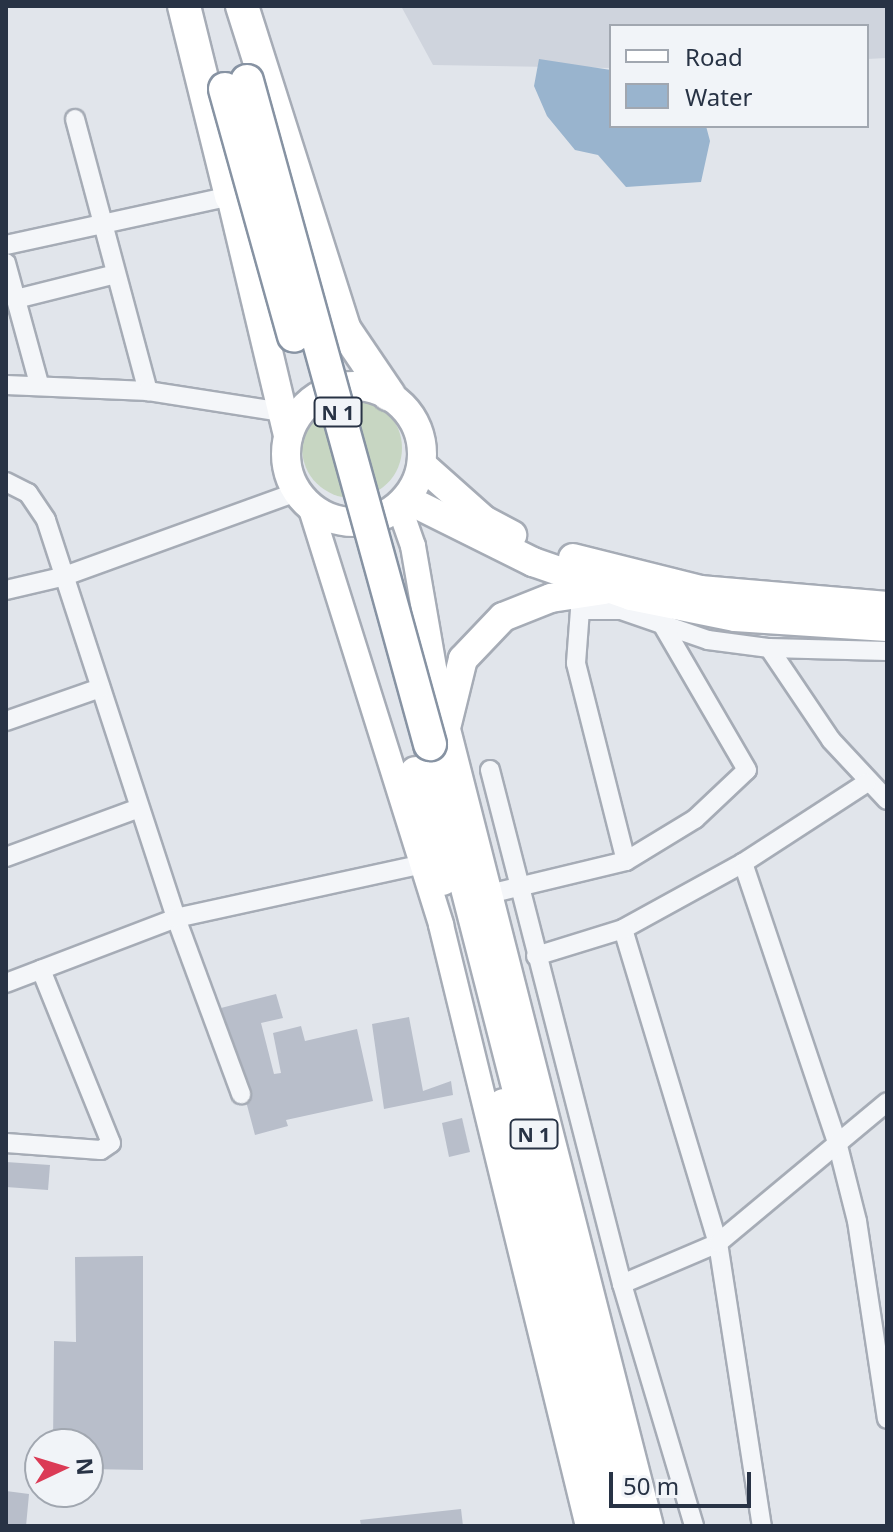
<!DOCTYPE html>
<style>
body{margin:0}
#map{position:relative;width:893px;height:1532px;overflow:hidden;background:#e1e5eb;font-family:"Noto Sans",sans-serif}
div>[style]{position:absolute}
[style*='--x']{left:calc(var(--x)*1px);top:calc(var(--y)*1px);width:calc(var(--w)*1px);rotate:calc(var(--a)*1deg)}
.built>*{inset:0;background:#cfd4dd}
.green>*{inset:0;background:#c7d6c2}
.round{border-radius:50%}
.water>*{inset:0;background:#99b4ce}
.building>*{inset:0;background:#b8beca}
.roads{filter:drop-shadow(2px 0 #a6acb6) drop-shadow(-2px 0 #a6acb6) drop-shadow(0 2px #a6acb6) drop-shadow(0 -2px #a6acb6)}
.street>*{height:18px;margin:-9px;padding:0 9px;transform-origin:9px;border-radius:9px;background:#f4f6f9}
.secondary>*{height:24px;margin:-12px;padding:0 12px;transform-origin:12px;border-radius:12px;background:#fff}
.primary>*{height:28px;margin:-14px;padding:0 14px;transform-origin:14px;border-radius:14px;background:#fff}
.primary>.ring{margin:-14px;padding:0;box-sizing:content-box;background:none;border:28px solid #fff;border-radius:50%}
.highway>*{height:32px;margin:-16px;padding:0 16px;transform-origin:16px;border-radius:16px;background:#fff}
.bridges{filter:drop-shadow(2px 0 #8793a3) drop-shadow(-2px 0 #8793a3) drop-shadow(0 2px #8793a3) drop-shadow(0 -2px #8793a3)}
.highway-bridge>*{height:32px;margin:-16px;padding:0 16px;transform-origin:16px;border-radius:16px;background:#fff}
span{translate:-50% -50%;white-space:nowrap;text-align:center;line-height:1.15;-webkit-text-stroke:8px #f1f4f8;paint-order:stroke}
.shield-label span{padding:2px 6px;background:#f1f4f8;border:2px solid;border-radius:6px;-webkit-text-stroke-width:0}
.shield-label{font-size:20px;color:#283345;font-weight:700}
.frame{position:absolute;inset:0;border:8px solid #283345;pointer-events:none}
.legend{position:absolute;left:609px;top:24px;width:260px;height:104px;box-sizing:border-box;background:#f1f4f8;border:2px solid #a1a7b0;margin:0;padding:10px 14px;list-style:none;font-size:24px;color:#283345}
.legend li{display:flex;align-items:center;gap:16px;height:40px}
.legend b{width:40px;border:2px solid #a1a7b0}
.north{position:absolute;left:24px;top:1428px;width:80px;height:80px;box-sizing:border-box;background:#f1f4f8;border:2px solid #a1a7b0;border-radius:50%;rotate:86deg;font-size:22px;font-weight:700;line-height:32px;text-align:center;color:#283345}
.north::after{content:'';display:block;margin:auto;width:28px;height:36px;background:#db3b56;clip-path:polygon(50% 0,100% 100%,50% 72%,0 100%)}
.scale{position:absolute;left:609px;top:1472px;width:142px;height:36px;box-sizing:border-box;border:4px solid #283345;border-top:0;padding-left:10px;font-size:24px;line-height:28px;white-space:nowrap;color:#283345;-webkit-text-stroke:6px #f1f4f8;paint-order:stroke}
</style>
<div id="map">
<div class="built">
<div style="clip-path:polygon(401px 6px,887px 6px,887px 58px,867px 59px,867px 26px,611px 26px,611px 68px,433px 65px)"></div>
</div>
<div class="green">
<div class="round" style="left:302px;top:398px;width:100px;height:100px"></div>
</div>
<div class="water">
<div style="clip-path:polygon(539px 59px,611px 70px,611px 126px,706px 126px,710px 141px,701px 182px,626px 187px,598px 155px,575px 150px,547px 116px,534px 86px)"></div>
</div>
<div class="building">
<div style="clip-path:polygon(276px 994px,283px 1018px,261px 1023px,274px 1074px,281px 1073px,273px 1033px,301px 1026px,305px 1041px,357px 1029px,373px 1101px,286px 1120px,288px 1126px,255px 1135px,221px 1008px)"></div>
<div style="clip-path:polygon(409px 1017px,423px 1091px,451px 1081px,453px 1095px,384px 1109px,372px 1024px)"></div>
<div style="clip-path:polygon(462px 1118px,470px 1152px,449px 1157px,442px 1123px)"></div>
<div style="clip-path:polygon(6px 1162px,50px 1165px,48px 1190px,6px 1187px)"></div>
<div style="clip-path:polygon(143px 1256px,143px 1470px,88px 1469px,88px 1444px,53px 1444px,54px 1341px,76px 1342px,75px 1257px)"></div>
<div style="clip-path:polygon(6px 1491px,29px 1494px,26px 1526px,6px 1526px)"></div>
<div style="clip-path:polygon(461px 1509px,463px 1526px,361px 1526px,360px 1520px)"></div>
</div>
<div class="roads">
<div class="street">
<div style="--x:75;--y:119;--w:282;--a:75"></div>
<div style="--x:6;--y:245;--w:230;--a:-12.3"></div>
<div style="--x:6;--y:263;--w:125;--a:74.7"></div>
<div style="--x:16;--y:299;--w:103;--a:-14"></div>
<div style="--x:6;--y:385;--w:142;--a:2.4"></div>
<div style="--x:148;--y:391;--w:143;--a:8.9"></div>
<div style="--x:6;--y:482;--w:25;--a:27"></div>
<div style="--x:28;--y:493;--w:32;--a:56"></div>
<div style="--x:46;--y:520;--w:419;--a:71.9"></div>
<div style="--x:176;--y:918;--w:188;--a:69.7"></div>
<div style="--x:6;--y:590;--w:57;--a:-13.1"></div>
<div style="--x:62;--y:577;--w:250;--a:-19.9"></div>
<div style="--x:769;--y:648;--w:111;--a:56"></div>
<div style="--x:831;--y:740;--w:82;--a:47"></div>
<div style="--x:6;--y:721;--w:100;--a:-19.3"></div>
<div style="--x:490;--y:770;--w:531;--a:75.6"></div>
<div style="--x:622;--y:1284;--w:252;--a:73.4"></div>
<div style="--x:6;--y:857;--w:142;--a:-20.2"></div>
<div style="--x:626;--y:861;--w:204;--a:-104.2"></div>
<div style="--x:576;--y:663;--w:53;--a:-85.7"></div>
<div style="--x:580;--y:610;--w:41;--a:0"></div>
<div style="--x:621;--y:610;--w:92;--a:19"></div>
<div style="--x:708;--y:640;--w:62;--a:7.5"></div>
<div style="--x:769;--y:648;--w:118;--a:1.5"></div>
<div style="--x:743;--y:863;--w:294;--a:71.4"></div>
<div style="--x:837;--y:1142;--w:81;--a:75.8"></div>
<div style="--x:857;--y:1221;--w:200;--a:81.4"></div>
<div style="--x:489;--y:894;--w:141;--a:-13.5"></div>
<div style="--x:626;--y:861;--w:81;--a:-31.3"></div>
<div style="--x:695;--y:819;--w:71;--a:-43.3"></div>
<div style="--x:747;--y:770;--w:169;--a:-120.2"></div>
<div style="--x:623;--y:929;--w:328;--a:73.2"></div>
<div style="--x:718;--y:1243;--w:286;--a:81.2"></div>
<div style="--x:536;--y:956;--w:91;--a:-17.2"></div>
<div style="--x:623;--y:929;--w:137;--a:-28.8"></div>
<div style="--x:743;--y:863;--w:147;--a:-33"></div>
<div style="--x:6;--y:983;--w:182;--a:-20.9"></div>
<div style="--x:176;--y:918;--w:263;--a:-12.3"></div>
<div style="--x:6;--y:1143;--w:95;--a:4.2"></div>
<div style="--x:101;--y:1150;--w:12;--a:-35"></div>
<div style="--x:111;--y:1143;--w:187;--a:-112"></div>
<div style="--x:622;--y:1284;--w:104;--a:-23.1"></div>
<div style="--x:718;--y:1243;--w:220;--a:-39.8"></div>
</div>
<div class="secondary">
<div style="--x:310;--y:506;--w:439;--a:72.6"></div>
<div style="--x:441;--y:925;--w:619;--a:76.26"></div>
<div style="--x:399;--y:506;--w:42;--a:70.7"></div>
<div style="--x:413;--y:546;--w:146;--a:80.2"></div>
<div style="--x:438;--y:690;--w:863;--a:75.71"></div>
</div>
<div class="primary">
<div style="--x:231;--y:196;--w:246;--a:76.6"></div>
<div class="ring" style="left:286px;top:386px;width:108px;height:108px"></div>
<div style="--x:422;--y:465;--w:83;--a:41.6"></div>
<div style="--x:484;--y:520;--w:32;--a:28"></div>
<div style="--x:406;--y:499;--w:142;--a:26.4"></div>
<div style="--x:533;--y:562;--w:104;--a:19.1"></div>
<div style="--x:631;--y:596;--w:106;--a:11.4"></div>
<div style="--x:735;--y:617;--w:152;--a:3.8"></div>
<div style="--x:573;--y:558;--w:131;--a:14.1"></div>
<div style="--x:700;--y:590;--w:188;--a:4.9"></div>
<div style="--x:447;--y:724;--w:67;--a:-76.2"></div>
<div style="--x:463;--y:659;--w:58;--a:-46.4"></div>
<div style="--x:503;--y:617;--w:52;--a:-21.6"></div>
<div style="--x:551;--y:598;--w:54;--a:-8.6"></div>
</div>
<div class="highway">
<div style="--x:184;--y:6;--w:196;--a:76.1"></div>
<div style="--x:242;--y:6;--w:340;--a:72.4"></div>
<div style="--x:345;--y:330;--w:78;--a:55.9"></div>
<div style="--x:430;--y:744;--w:807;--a:75.59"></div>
<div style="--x:416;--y:773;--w:109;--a:75.7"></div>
<div style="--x:504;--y:1105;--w:433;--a:76.3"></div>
</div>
</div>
<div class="bridges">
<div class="highway-bridge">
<div style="--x:247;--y:81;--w:688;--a:74.57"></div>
<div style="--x:225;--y:89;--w:256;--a:74.4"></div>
</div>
</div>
<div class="shield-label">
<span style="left:338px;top:412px">N 1</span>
<span style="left:534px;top:1134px">N 1</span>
</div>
<div class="frame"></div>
<ul class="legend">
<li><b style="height:10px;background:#fff"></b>Road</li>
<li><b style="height:22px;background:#99b4ce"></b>Water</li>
</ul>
<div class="north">N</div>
<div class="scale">50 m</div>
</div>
